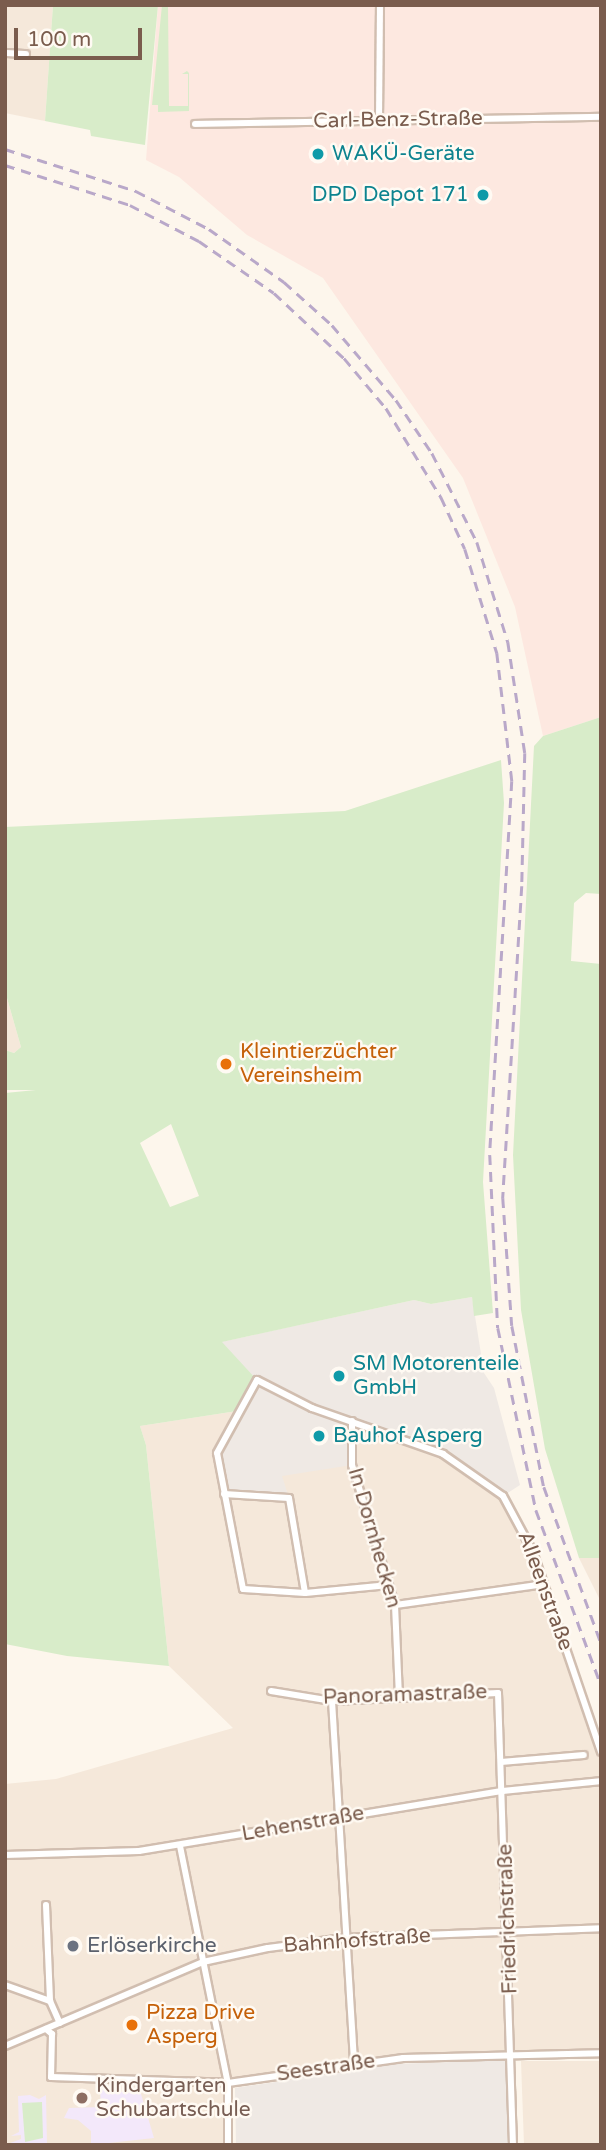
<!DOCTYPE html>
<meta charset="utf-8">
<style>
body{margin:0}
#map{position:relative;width:606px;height:2150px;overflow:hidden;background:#fdf6ec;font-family:"Varela Round",sans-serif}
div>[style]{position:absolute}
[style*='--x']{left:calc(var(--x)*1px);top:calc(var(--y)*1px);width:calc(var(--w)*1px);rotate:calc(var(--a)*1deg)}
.residential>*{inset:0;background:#f5e8da}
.commercial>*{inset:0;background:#fde8e0}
.industrial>*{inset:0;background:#efe9e4}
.education>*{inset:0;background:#f3e8fa}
.green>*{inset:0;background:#d8ecc9}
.roads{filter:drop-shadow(2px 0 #d1beb0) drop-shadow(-2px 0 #d1beb0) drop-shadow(0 2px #d1beb0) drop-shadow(0 -2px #d1beb0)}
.minor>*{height:6px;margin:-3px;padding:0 3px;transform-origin:3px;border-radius:3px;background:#fff}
.rail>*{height:2.5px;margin-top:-1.25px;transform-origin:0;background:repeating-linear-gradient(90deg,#b9a8c9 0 10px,transparent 0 17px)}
.dots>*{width:19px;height:19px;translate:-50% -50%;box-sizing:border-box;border:4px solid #fffaf3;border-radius:50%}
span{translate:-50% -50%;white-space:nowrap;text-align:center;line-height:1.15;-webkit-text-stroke:5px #fffaf3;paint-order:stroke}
.street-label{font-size:21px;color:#7a5c4d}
.culture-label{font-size:21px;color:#0d838f}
.left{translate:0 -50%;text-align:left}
.right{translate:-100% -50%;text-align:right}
.food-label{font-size:21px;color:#c56008}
.worship-label{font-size:21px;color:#5b616d}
.education-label{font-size:21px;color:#785e54}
.frame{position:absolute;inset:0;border:7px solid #7a5c4d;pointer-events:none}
.scale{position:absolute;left:14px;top:28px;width:128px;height:32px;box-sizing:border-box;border:4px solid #7a5c4d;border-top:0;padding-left:9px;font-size:21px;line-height:24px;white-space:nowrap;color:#7a5c4d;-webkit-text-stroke:5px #fffaf3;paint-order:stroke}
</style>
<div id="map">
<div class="residential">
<div style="clip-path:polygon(5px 5px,53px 5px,45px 121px,5px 113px)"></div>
<div style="clip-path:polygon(5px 991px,21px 1047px,14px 1053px,5px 1050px)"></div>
<div style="clip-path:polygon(237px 1411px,289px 1498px,281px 1476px,352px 1421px,443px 1454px,503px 1496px,520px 1522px,601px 1752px,601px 2053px,403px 2058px,228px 2083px,228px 2145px,5px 2145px,5px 1784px,56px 1779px,233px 1728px,169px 1666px,146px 1445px,140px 1426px)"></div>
<div style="clip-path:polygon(579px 1558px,601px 1558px,601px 1602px)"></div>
<div style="clip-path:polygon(521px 2061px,601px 2061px,601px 2145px,524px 2145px)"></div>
</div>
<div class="commercial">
<div style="clip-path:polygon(158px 5px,601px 5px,601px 717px,543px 736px,515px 607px,463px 478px,323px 278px,247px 235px,179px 177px,146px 160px)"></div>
</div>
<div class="industrial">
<div style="clip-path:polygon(472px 1297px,484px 1373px,494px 1388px,520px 1485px,503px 1496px,443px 1454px,352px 1422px,352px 1465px,282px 1476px,289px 1498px,224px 1494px,217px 1460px,237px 1412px,221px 1342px,414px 1300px,431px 1304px)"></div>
<div style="clip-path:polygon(507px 2060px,510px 2145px,236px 2145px,235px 2088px,394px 2064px)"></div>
</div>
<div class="education">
<div style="clip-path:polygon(100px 2089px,141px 2094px,154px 2138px,91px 2145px,91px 2131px,78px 2120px,64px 2118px,69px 2108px,101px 2107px)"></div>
<div style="clip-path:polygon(30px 2095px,39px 2099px,46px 2095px,47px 2145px,5px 2145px,21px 2139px,21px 2135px,11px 2136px,19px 2132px,18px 2096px)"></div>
</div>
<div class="green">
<div style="clip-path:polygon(53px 5px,158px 5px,145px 145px,91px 136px,90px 130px,45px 121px)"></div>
<div style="clip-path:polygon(162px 5px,168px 5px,169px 106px,188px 106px,188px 74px,182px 74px,187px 71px,189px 73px,189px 111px,158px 112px,158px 105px,152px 105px)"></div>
<div style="clip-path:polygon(601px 717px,601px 894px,586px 893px,574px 903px,571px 961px,601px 964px,601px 1558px,579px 1558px,545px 1449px,521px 1310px,513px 1155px,534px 746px,543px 736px)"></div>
<div style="clip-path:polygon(evenodd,501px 760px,504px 803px,483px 1182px,493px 1313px,474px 1316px,472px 1297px,431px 1304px,414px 1300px,222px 1342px,257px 1380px,237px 1411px,140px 1426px,146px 1445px,169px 1666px,67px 1656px,5px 1644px,5px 1093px,36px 1090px,5px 1090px,5px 1050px,14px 1053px,21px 1047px,5px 991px,5px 827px,345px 811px,501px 760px,171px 1124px,199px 1196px,170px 1207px,140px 1143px,171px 1124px)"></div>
<div style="clip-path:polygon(42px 2102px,43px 2138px,25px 2142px,22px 2103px)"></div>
</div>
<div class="roads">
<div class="minor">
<div style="--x:5;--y:53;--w:21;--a:3"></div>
<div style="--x:379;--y:119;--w:114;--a:-89.5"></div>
<div style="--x:195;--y:124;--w:406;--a:-1"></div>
<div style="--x:352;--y:1421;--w:44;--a:90"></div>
<div style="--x:352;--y:1465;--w:146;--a:72.9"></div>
<div style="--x:395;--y:1605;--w:92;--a:87.5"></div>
<div style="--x:224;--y:1494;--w:65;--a:3.5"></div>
<div style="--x:289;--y:1498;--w:96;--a:80.4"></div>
<div style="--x:389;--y:1585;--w:84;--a:174.6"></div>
<div style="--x:305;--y:1593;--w:62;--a:-176.3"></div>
<div style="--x:243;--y:1589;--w:138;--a:-100.8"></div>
<div style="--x:217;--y:1453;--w:83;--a:-61.3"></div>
<div style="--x:257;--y:1380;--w:62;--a:27"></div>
<div style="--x:312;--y:1408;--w:139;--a:19.3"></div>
<div style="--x:443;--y:1454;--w:73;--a:35"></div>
<div style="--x:503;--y:1496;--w:64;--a:61.8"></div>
<div style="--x:533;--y:1552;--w:211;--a:71.2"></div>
<div style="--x:395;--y:1605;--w:150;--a:-8"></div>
<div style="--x:271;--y:1691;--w:62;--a:9.3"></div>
<div style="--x:332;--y:1701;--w:166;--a:-2.8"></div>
<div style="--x:498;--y:1693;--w:452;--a:88.1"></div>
<div style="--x:332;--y:1701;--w:362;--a:86.5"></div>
<div style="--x:501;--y:1762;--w:83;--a:-4.8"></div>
<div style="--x:180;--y:1846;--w:242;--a:78.6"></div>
<div style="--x:228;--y:2083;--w:62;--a:90"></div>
<div style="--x:5;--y:1855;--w:134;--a:-1.7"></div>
<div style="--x:139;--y:1851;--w:369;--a:-9.4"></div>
<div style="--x:503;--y:1791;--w:99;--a:-5.8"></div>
<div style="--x:46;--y:1905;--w:96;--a:87.6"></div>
<div style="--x:5;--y:1985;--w:48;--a:19.6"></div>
<div style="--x:50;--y:2001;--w:24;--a:66"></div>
<div style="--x:46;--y:2029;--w:8;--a:40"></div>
<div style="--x:52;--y:2034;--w:43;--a:91.3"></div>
<div style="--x:51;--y:2077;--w:177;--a:1.9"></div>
<div style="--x:228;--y:2083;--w:177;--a:-8.1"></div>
<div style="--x:403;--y:2058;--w:198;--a:-1.4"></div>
<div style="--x:5;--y:2046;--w:215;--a:-23"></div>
<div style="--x:203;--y:1962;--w:66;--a:-12.2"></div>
<div style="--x:268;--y:1948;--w:77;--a:-7.5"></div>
<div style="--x:344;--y:1938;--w:257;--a:-2.2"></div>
</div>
</div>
<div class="rail">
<div style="--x:5;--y:149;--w:138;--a:17.8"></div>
<div style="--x:136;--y:191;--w:82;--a:27.5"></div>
<div style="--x:209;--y:229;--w:92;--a:35.2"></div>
<div style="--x:284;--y:282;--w:64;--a:41.9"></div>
<div style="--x:332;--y:325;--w:99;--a:49.5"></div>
<div style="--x:396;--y:400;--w:64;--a:55.8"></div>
<div style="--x:432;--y:453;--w:100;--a:63.2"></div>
<div style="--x:477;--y:542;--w:105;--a:72.8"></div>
<div style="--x:508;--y:642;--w:112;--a:81.3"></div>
<div style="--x:525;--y:753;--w:133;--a:91.3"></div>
<div style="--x:522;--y:886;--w:313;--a:93.5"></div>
<div style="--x:503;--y:1198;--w:128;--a:86"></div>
<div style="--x:512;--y:1326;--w:164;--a:78.8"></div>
<div style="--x:544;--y:1487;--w:166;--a:69.9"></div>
<div style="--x:5;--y:165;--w:131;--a:17.7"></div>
<div style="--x:130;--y:205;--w:78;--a:27.6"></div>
<div style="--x:199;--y:241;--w:91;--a:34.7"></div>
<div style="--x:274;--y:293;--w:96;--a:42.9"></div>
<div style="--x:344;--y:358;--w:65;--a:50"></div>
<div style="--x:386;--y:408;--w:105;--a:58.3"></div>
<div style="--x:441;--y:497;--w:57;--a:65.2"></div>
<div style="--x:465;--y:549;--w:109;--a:72.9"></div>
<div style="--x:497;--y:653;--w:129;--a:83.3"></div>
<div style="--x:512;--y:781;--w:375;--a:93.4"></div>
<div style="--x:490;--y:1155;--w:173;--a:87.4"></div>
<div style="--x:498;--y:1328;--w:186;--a:78.2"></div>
<div style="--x:536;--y:1510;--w:187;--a:69.6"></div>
</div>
<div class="dots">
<div style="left:318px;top:154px;background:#0f9aa8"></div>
<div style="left:483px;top:195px;background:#0f9aa8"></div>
<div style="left:226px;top:1064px;background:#e8710a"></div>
<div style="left:339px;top:1376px;background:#0f9aa8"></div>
<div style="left:319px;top:1436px;background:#0f9aa8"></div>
<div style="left:73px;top:1946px;background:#6b7280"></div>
<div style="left:132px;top:2025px;background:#e8710a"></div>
<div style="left:82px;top:2098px;background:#8d6e63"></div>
</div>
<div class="street-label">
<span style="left:398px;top:120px;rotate:-1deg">Carl-Benz-Straße</span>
<span style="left:374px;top:1538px;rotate:74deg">In Dornhecken</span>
<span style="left:545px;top:1591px;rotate:70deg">Alleenstraße</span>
<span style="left:405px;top:1695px;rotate:-2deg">Panoramastraße</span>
<span style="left:303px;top:1824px;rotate:-10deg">Lehenstraße</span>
<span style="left:508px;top:1919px;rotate:-92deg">Friedrichstraße</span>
<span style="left:357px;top:1941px;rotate:-4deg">Bahnhofstraße</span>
<span style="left:326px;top:2068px;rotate:-8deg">Seestraße</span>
</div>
<div class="culture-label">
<span class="left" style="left:332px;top:154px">WAKÜ-Geräte</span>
<span class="right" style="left:469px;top:195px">DPD Depot 171</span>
<span class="left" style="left:353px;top:1376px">SM Motorenteile<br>GmbH</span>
<span class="left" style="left:333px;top:1436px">Bauhof Asperg</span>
</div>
<div class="food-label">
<span class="left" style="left:240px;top:1064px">Kleintierzüchter<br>Vereinsheim</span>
<span class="left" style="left:146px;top:2025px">Pizza Drive<br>Asperg</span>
</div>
<div class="worship-label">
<span class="left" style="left:87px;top:1946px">Erlöserkirche</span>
</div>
<div class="education-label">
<span class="left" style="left:96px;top:2098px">Kindergarten<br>Schubartschule</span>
</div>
<div class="frame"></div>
<div class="scale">100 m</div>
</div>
